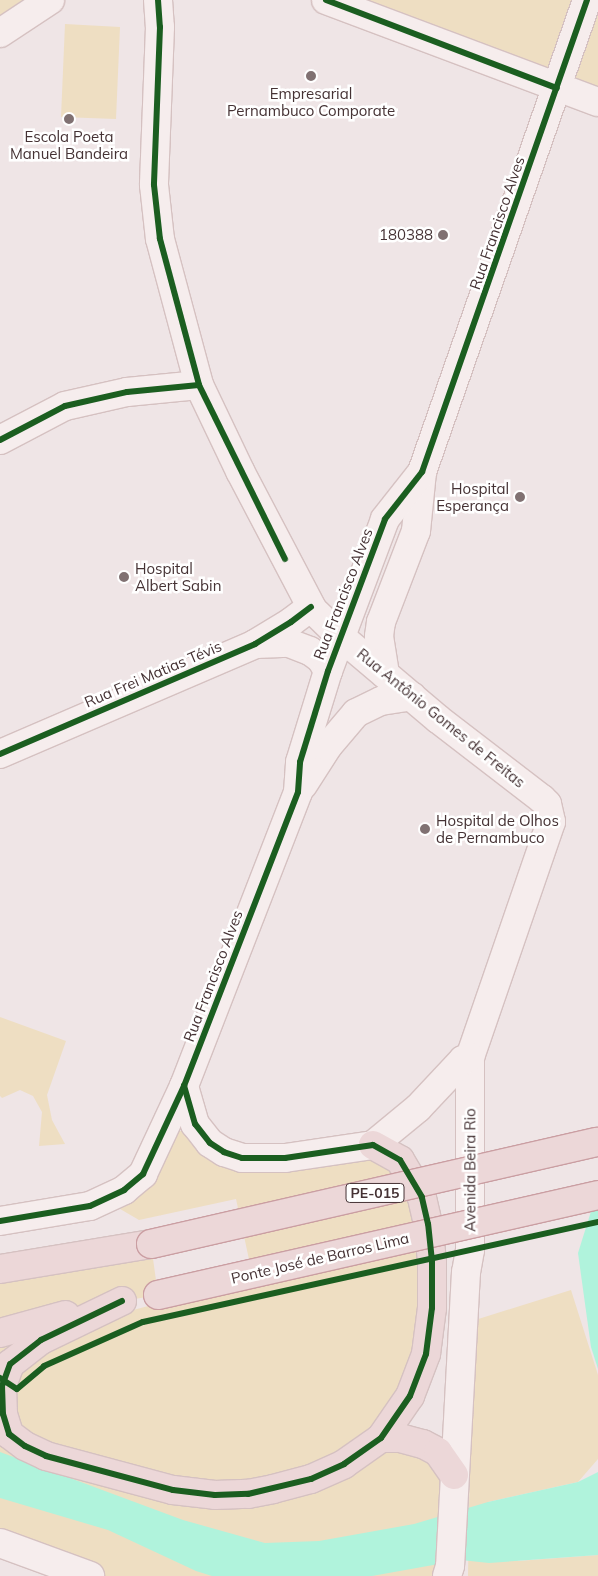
<!DOCTYPE html>
<meta charset="utf-8">
<style>
body{margin:0}
#map{position:relative;width:598px;height:1576px;overflow:hidden;background:#efe5e6;font-family:Mulish,sans-serif}
div>[style]{position:absolute}
[style*='--x']{left:calc(var(--x)*1px);top:calc(var(--y)*1px);width:calc(var(--w)*1px);rotate:calc(var(--a)*1deg)}
.green>*{inset:0;background:#eedec2}
.water>*{inset:0;background:#b0f3dc}
.roads{filter:drop-shadow(1px 0 #d5c1c1) drop-shadow(-1px 0 #d5c1c1) drop-shadow(0 1px #d5c1c1) drop-shadow(0 -1px #d5c1c1)}
.secondary>*{height:28px;margin:-14px;padding:0 14px;transform-origin:14px;border-radius:14px;background:#f6eded}
.highway>*{height:28px;margin:-14px;padding:0 14px;transform-origin:14px;border-radius:14px;background:#ecd7d8}
.bridges{filter:drop-shadow(1px 0 #ca9ea2) drop-shadow(-1px 0 #ca9ea2) drop-shadow(0 1px #ca9ea2) drop-shadow(0 -1px #ca9ea2)}
.highway-bridge>*{height:28px;margin:-14px;padding:0 14px;transform-origin:14px;border-radius:14px;background:#ecd7d8}
.cycleway>*{height:6px;margin:-3px;padding:0 3px;transform-origin:3px;border-radius:3px;background:#1b5e20}
.dots>*{width:14px;height:14px;translate:-50% -50%;box-sizing:border-box;border:2px solid #fff;border-radius:50%}
span{translate:-50% -50%;white-space:nowrap;text-align:center;line-height:1.15;-webkit-text-stroke:5px #fff;paint-order:stroke}
.shield-label span{padding:1px 4px;background:#fff;border:1px solid;border-radius:4px;-webkit-text-stroke-width:0}
.shield-label{font-size:14px;color:#453234;font-weight:700}
.poi-label{font-size:15px;color:#453234}
.right{translate:-100% -50%;text-align:right}
.left{translate:0 -50%;text-align:left}
.street-label{font-size:15px;color:#453234}
</style>
<div id="map">
<div class="green">
<div style="clip-path:polygon(0 0,42px 0,0 28px)"></div>
<div style="clip-path:polygon(339px 0,582px 0,555px 81px)"></div>
<div style="clip-path:polygon(598px 0,598px 98px,566px 86px)"></div>
<div style="clip-path:polygon(65px 24px,120px 27px,116px 119px,61px 117px)"></div>
<div style="clip-path:polygon(0 1017px,66px 1041px,47px 1095px,52px 1120px,65px 1144px,39px 1146px,42px 1112px,33px 1096px,20px 1090px,2px 1098px,0 1096px)"></div>
<div style="clip-path:polygon(evenodd,197px 1128px,212px 1148px,226px 1157px,244px 1162px,287px 1162px,375px 1149px,402px 1164px,424px 1202px,431px 1229px,434px 1265px,434px 1312px,428px 1358px,413px 1400px,387px 1438px,400px 1438px,423px 1444px,438px 1452px,451px 1474px,449px 1576px,90px 1576px,0 1541px,0 1277px,151px 1244px,158px 1295px,123px 1301px,125px 1310px,122px 1313px,253px 1278px,236px 1199px,139px 1220px,115px 1206px,152px 1179px,170px 1133px,197px 1128px,120px 1313px,32px 1361px,12px 1387px,12px 1410px,17px 1429px,35px 1442px,123px 1472px,55px 1452px,18px 1437px,8px 1411px,7px 1395px,8px 1382px,18px 1366px,32px 1352px,120px 1313px)"></div>
<div style="clip-path:polygon(571px 1290px,598px 1375px,598px 1459px,578px 1482px,488px 1502px,518px 1561px,598px 1555px,598px 1576px,468px 1576px,472px 1321px)"></div>
</div>
<div class="water">
<div style="clip-path:polygon(598px 1189px,598px 1369px,591px 1347px,578px 1253px)"></div>
<div style="clip-path:polygon(0 1452px,183px 1520px,265px 1543px,319px 1541px,414px 1524px,488px 1502px,578px 1482px,598px 1472px,598px 1555px,489px 1563px,461px 1560px,372px 1576px,212px 1576px,196px 1571px,108px 1530px,0 1498px)"></div>
</div>
<div class="roads">
<div class="secondary">
<div style="--x:158;--y:0;--w:27;--a:86"></div>
<div style="--x:160;--y:27;--w:158;--a:92.2"></div>
<div style="--x:154;--y:185;--w:54;--a:83.7"></div>
<div style="--x:160;--y:239;--w:151;--a:75"></div>
<div style="--x:199;--y:385;--w:95;--a:64.5"></div>
<div style="--x:240;--y:471;--w:157;--a:62.3"></div>
<div style="--x:313;--y:610;--w:39;--a:44"></div>
<div style="--x:341;--y:637;--w:127;--a:40.2"></div>
<div style="--x:438;--y:719;--w:131;--a:37.6"></div>
<div style="--x:542;--y:799;--w:7;--a:45"></div>
<div style="--x:547;--y:804;--w:18;--a:77"></div>
<div style="--x:551;--y:822;--w:249;--a:109"></div>
<div style="--x:470;--y:1057;--w:193;--a:90"></div>
<div style="--x:470;--y:1250;--w:22;--a:100"></div>
<div style="--x:466;--y:1272;--w:294;--a:93.1"></div>
<div style="--x:450;--y:1566;--w:10;--a:107"></div>
<div style="--x:326;--y:0;--w:290;--a:20.6"></div>
<div style="--x:0;--y:33;--w:60;--a:-33.4"></div>
<div style="--x:0;--y:440;--w:73;--a:-27.6"></div>
<div style="--x:65;--y:406;--w:64;--a:-12.7"></div>
<div style="--x:127;--y:392;--w:72;--a:-5.6"></div>
<div style="--x:255;--y:644;--w:34;--a:-2"></div>
<div style="--x:289;--y:643;--w:22;--a:21"></div>
<div style="--x:310;--y:651;--w:14;--a:36"></div>
<div style="--x:321;--y:659;--w:14;--a:60"></div>
<div style="--x:385;--y:674;--w:38;--a:-99"></div>
<div style="--x:379;--y:636;--w:14;--a:-82"></div>
<div style="--x:381;--y:622;--w:97;--a:-69"></div>
<div style="--x:416;--y:531;--w:59;--a:-84.2"></div>
<div style="--x:422;--y:472;--w:500;--a:-70.73"></div>
<div style="--x:0;--y:754;--w:278;--a:-23.3"></div>
<div style="--x:255;--y:644;--w:42;--a:-31.4"></div>
<div style="--x:291;--y:622;--w:25;--a:-37"></div>
<div style="--x:303;--y:785;--w:46;--a:-57.3"></div>
<div style="--x:328;--y:746;--w:43;--a:-49.7"></div>
<div style="--x:356;--y:713;--w:28;--a:-26"></div>
<div style="--x:381;--y:701;--w:31;--a:-9"></div>
<div style="--x:184;--y:1086;--w:40;--a:74"></div>
<div style="--x:195;--y:1124;--w:24;--a:52"></div>
<div style="--x:210;--y:1143;--w:17;--a:33"></div>
<div style="--x:224;--y:1152;--w:19;--a:18"></div>
<div style="--x:242;--y:1158;--w:43;--a:0"></div>
<div style="--x:285;--y:1158;--w:89;--a:-8.4"></div>
<div style="--x:373;--y:1145;--w:58;--a:-39.4"></div>
<div style="--x:418;--y:1108;--w:66;--a:-46.8"></div>
<div style="--x:463;--y:1060;--w:8;--a:-23"></div>
<div style="--x:0;--y:1221;--w:91;--a:-9.5"></div>
<div style="--x:90;--y:1206;--w:38;--a:-25"></div>
<div style="--x:124;--y:1190;--w:25;--a:-40"></div>
<div style="--x:143;--y:1174;--w:97;--a:-65"></div>
<div style="--x:184;--y:1086;--w:315;--a:-68.8"></div>
<div style="--x:298;--y:792;--w:30;--a:-86"></div>
<div style="--x:300;--y:762;--w:95;--a:-72.9"></div>
<div style="--x:328;--y:671;--w:162;--a:-69.4"></div>
<div style="--x:385;--y:519;--w:60;--a:-51.8"></div>
<div style="--x:0;--y:1543;--w:96;--a:20.1"></div>
</div>
<div class="highway">
<div style="--x:0;--y:1269;--w:153;--a:-9.4"></div>
<div style="--x:122;--y:1301;--w:90;--a:154.3"></div>
<div style="--x:41;--y:1340;--w:39;--a:142"></div>
<div style="--x:10;--y:1364;--w:23;--a:110"></div>
<div style="--x:2;--y:1386;--w:28;--a:88"></div>
<div style="--x:3;--y:1414;--w:21;--a:73"></div>
<div style="--x:9;--y:1434;--w:20;--a:37"></div>
<div style="--x:25;--y:1446;--w:23;--a:25"></div>
<div style="--x:46;--y:1456;--w:131;--a:15"></div>
<div style="--x:173;--y:1490;--w:42;--a:6.8"></div>
<div style="--x:215;--y:1495;--w:33;--a:-2"></div>
<div style="--x:248;--y:1494;--w:25;--a:-11"></div>
<div style="--x:273;--y:1489;--w:39;--a:-15"></div>
<div style="--x:311;--y:1479;--w:36;--a:-24"></div>
<div style="--x:344;--y:1464;--w:45;--a:-35.1"></div>
<div style="--x:381;--y:1438;--w:51;--a:-55.4"></div>
<div style="--x:410;--y:1396;--w:45;--a:-69.1"></div>
<div style="--x:426;--y:1354;--w:46;--a:-82.6"></div>
<div style="--x:432;--y:1308;--w:47;--a:-90"></div>
<div style="--x:432;--y:1261;--w:37;--a:-96"></div>
<div style="--x:428;--y:1224;--w:28;--a:-103"></div>
<div style="--x:422;--y:1197;--w:43;--a:-120.7"></div>
<div style="--x:400;--y:1160;--w:31;--a:-151"></div>
<div style="--x:0;--y:1333;--w:68;--a:-15.3"></div>
<div style="--x:381;--y:1438;--w:19;--a:0"></div>
<div style="--x:400;--y:1438;--w:24;--a:15"></div>
<div style="--x:423;--y:1444;--w:17;--a:28"></div>
<div style="--x:438;--y:1452;--w:28;--a:55"></div>
</div>
</div>
<div class="bridges">
<div class="highway-bridge">
<div style="--x:151;--y:1244;--w:458;--a:-12.9"></div>
<div style="--x:158;--y:1295;--w:451;--a:-12.8"></div>
</div>
</div>
<div class="cycleway">
<div style="--x:158;--y:0;--w:27;--a:86"></div>
<div style="--x:160;--y:27;--w:158;--a:92.2"></div>
<div style="--x:154;--y:185;--w:54;--a:83.7"></div>
<div style="--x:160;--y:239;--w:151;--a:75"></div>
<div style="--x:199;--y:385;--w:194;--a:63.7"></div>
<div style="--x:326;--y:0;--w:247;--a:20.9"></div>
<div style="--x:0;--y:440;--w:73;--a:-27.6"></div>
<div style="--x:65;--y:406;--w:64;--a:-12.7"></div>
<div style="--x:127;--y:392;--w:72;--a:-5.6"></div>
<div style="--x:0;--y:754;--w:278;--a:-23.3"></div>
<div style="--x:255;--y:644;--w:42;--a:-31.4"></div>
<div style="--x:291;--y:622;--w:25;--a:-37"></div>
<div style="--x:0;--y:1221;--w:91;--a:-9.5"></div>
<div style="--x:90;--y:1206;--w:38;--a:-25"></div>
<div style="--x:124;--y:1190;--w:25;--a:-40"></div>
<div style="--x:143;--y:1174;--w:97;--a:-65"></div>
<div style="--x:184;--y:1086;--w:315;--a:-68.8"></div>
<div style="--x:298;--y:792;--w:30;--a:-86"></div>
<div style="--x:300;--y:762;--w:95;--a:-72.9"></div>
<div style="--x:328;--y:671;--w:162;--a:-69.4"></div>
<div style="--x:385;--y:519;--w:60;--a:-51.8"></div>
<div style="--x:422;--y:472;--w:500;--a:-70.73"></div>
<div style="--x:122;--y:1301;--w:90;--a:154.3"></div>
<div style="--x:41;--y:1340;--w:39;--a:142"></div>
<div style="--x:10;--y:1364;--w:23;--a:110"></div>
<div style="--x:2;--y:1386;--w:28;--a:88"></div>
<div style="--x:3;--y:1414;--w:21;--a:73"></div>
<div style="--x:9;--y:1434;--w:20;--a:37"></div>
<div style="--x:25;--y:1446;--w:23;--a:25"></div>
<div style="--x:46;--y:1456;--w:131;--a:15"></div>
<div style="--x:173;--y:1490;--w:42;--a:6.8"></div>
<div style="--x:215;--y:1495;--w:33;--a:-2"></div>
<div style="--x:248;--y:1494;--w:65;--a:-13.4"></div>
<div style="--x:311;--y:1479;--w:36;--a:-24"></div>
<div style="--x:344;--y:1464;--w:45;--a:-35.1"></div>
<div style="--x:381;--y:1438;--w:51;--a:-55.4"></div>
<div style="--x:410;--y:1396;--w:45;--a:-69.1"></div>
<div style="--x:426;--y:1354;--w:46;--a:-82.6"></div>
<div style="--x:432;--y:1308;--w:47;--a:-90"></div>
<div style="--x:432;--y:1261;--w:37;--a:-96"></div>
<div style="--x:428;--y:1224;--w:28;--a:-103"></div>
<div style="--x:422;--y:1197;--w:43;--a:-120.7"></div>
<div style="--x:400;--y:1160;--w:31;--a:-151"></div>
<div style="--x:373;--y:1145;--w:89;--a:171.6"></div>
<div style="--x:285;--y:1158;--w:43;--a:180"></div>
<div style="--x:242;--y:1158;--w:19;--a:-162"></div>
<div style="--x:224;--y:1152;--w:17;--a:-147"></div>
<div style="--x:210;--y:1143;--w:24;--a:-128"></div>
<div style="--x:195;--y:1124;--w:40;--a:-106"></div>
<div style="--x:0;--y:1378;--w:20;--a:33"></div>
<div style="--x:17;--y:1389;--w:35;--a:-40"></div>
<div style="--x:44;--y:1366;--w:108;--a:-24"></div>
<div style="--x:143;--y:1322;--w:466;--a:-12.4"></div>
</div>
<div class="dots">
<div style="left:311px;top:76px;background:#807172"></div>
<div style="left:69px;top:119px;background:#807172"></div>
<div style="left:443px;top:235px;background:#807172"></div>
<div style="left:520px;top:497px;background:#807172"></div>
<div style="left:124px;top:577px;background:#807172"></div>
<div style="left:425px;top:829px;background:#807172"></div>
</div>
<div class="shield-label">
<span style="left:375px;top:1193px">PE-015</span>
</div>
<div class="poi-label">
<span style="left:311px;top:102px">Empresarial<br>Pernambuco Comporate</span>
<span style="left:69px;top:145px">Escola Poeta<br>Manuel Bandeira</span>
<span class="right" style="left:433px;top:235px">180388</span>
<span class="right" style="left:509px;top:497px">Hospital<br>Esperança</span>
<span class="left" style="left:135px;top:577px">Hospital<br>Albert Sabin</span>
<span class="left" style="left:436px;top:829px">Hospital de Olhos<br>de Pernambuco</span>
</div>
<div class="street-label">
<span style="left:497px;top:223px;rotate:-71deg">Rua Francisco Alves</span>
<span style="left:343px;top:594px;rotate:-69deg">Rua Francisco Alves</span>
<span style="left:153px;top:674px;rotate:-23deg">Rua Frei Matias Tévis</span>
<span style="left:441px;top:718px;rotate:39deg">Rua Antônio Gomes de Freitas</span>
<span style="left:213px;top:976px;rotate:-69deg">Rua Francisco Alves</span>
<span style="left:470px;top:1170px;rotate:-90deg">Avenida Beira Rio</span>
<span style="left:320px;top:1258px;rotate:-13deg">Ponte José de Barros Lima</span>
</div>
</div>
